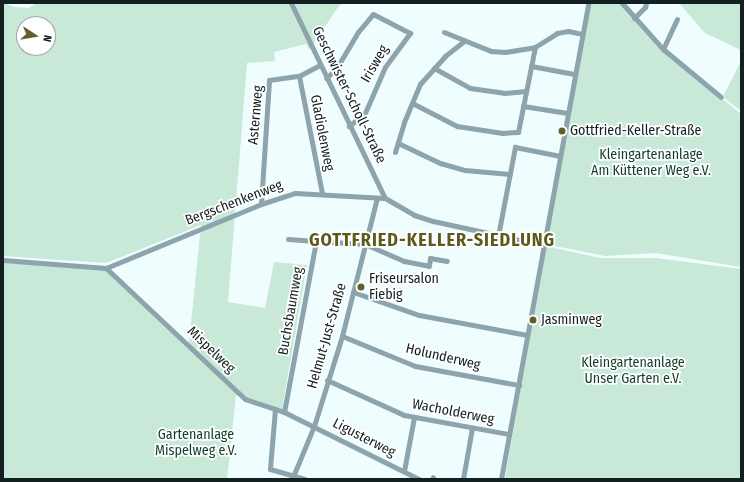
<!DOCTYPE html>
<meta charset="utf-8">
<style>
body{margin:0}
#map{position:relative;width:744px;height:482px;overflow:hidden;background:#effdfe;font-family:"Fira Sans Condensed",sans-serif}
div>[style]{position:absolute}
[style*='--x']{left:calc(var(--x)*1px);top:calc(var(--y)*1px);width:calc(var(--w)*1px);rotate:calc(var(--a)*1deg)}
.green>*{inset:0;background:#c8e8d8}
.minor>*{height:5px;margin:-2.5px;padding:0 2.5px;transform-origin:2.5px;border-radius:2.5px;background:#8da4ac}
.dots>*{width:11px;height:11px;translate:-50% -50%;box-sizing:border-box;border:2px solid #fff;border-radius:50%}
span{translate:-50% -50%;white-space:nowrap;text-align:center;line-height:1.15;-webkit-text-stroke:3.5px #fff;paint-order:stroke}
.street-label{font-size:14px;color:#131f21}
.poi-label{font-size:14px;color:#131f21}
.left{translate:0 -50%;text-align:left}
.park-label{font-size:14px;color:#113c2c}
.district-label{font-size:18px;color:#5e5a1e;font-weight:700;letter-spacing:1px}
.frame{position:absolute;inset:0;border:4px solid #131f21;pointer-events:none}
.north{position:absolute;left:16px;top:16px;width:40px;height:40px;box-sizing:border-box;background:#fff;border:1px solid #a1a5a6;border-radius:50%;rotate:102deg;font-size:11px;font-weight:700;line-height:16px;text-align:center;color:#131f21}
.north::after{content:'';display:block;margin:auto;width:14px;height:18px;background:#625f2c;clip-path:polygon(50% 0,100% 100%,50% 72%,0 100%)}
</style>
<div id="map">
<div class="green">
<div style="clip-path:polygon(evenodd,3px 3px,15px 7px,29px 8px,37px 3px,341px 3px,309px 50px,306px 44px,274px 52px,275px 61px,247px 63px,228px 302px,265px 308px,274px 262px,307px 265px,282px 409px,236px 395px,227px 479px,3px 479px,3px 263px,105px 266px,189px 343px,201px 225px,106px 263px,3px 256px,3px 3px,24px 24px,48px 24px,48px 48px,24px 48px,24px 24px)"></div>
<div style="clip-path:polygon(589px 3px,620px 3px,670px 57px,741px 114px,741px 267px,656px 253px,605px 256px,545px 244px)"></div>
<div style="clip-path:polygon(679px 3px,741px 3px,741px 50px,705px 33px)"></div>
<div style="clip-path:polygon(741px 61px,741px 111px,723px 97px)"></div>
<div style="clip-path:polygon(545px 246px,600px 258px,656px 258px,741px 269px,741px 479px,505px 479px)"></div>
</div>
<div class="minor">
<div style="--x:291;--y:3;--w:216;--a:64.3"></div>
<div style="--x:622;--y:3;--w:62;--a:48.3"></div>
<div style="--x:663;--y:49;--w:75;--a:39.6"></div>
<div style="--x:634;--y:18;--w:16;--a:-45"></div>
<div style="--x:645;--y:7;--w:4;--a:-76"></div>
<div style="--x:444;--y:32;--w:51;--a:22"></div>
<div style="--x:491;--y:51;--w:14;--a:4"></div>
<div style="--x:505;--y:52;--w:30;--a:-9"></div>
<div style="--x:663;--y:49;--w:33;--a:-65"></div>
<div style="--x:531;--y:66;--w:44;--a:10.5"></div>
<div style="--x:434;--y:68;--w:41;--a:29.1"></div>
<div style="--x:470;--y:88;--w:34;--a:8"></div>
<div style="--x:504;--y:93;--w:22;--a:-5"></div>
<div style="--x:299;--y:76;--w:119;--a:78.9"></div>
<div style="--x:326;--y:78;--w:13;--a:-42"></div>
<div style="--x:336;--y:69;--w:43;--a:-59.3"></div>
<div style="--x:358;--y:32;--w:23;--a:-50"></div>
<div style="--x:373;--y:14;--w:42;--a:27.2"></div>
<div style="--x:410;--y:33;--w:42;--a:126.3"></div>
<div style="--x:385;--y:67;--w:50;--a:113.5"></div>
<div style="--x:365;--y:113;--w:21;--a:141"></div>
<div style="--x:412;--y:103;--w:51;--a:27.1"></div>
<div style="--x:457;--y:126;--w:46;--a:8.8"></div>
<div style="--x:502;--y:133;--w:16;--a:-4"></div>
<div style="--x:518;--y:132;--w:87;--a:-78.7"></div>
<div style="--x:535;--y:47;--w:26;--a:-32"></div>
<div style="--x:557;--y:33;--w:11;--a:-10"></div>
<div style="--x:568;--y:31;--w:14;--a:12"></div>
<div style="--x:523;--y:106;--w:45;--a:9"></div>
<div style="--x:398;--y:143;--w:47;--a:25.5"></div>
<div style="--x:440;--y:163;--w:26;--a:16"></div>
<div style="--x:465;--y:170;--w:45;--a:5.1"></div>
<div style="--x:395;--y:152;--w:31;--a:-73"></div>
<div style="--x:404;--y:122;--w:41;--a:-67.2"></div>
<div style="--x:420;--y:84;--w:38;--a:-48"></div>
<div style="--x:445;--y:56;--w:23;--a:-38"></div>
<div style="--x:261;--y:204;--w:124;--a:-86.3"></div>
<div style="--x:269;--y:80;--w:30;--a:-8"></div>
<div style="--x:299;--y:76;--w:24;--a:-28"></div>
<div style="--x:498;--y:236;--w:91;--a:-79.2"></div>
<div style="--x:515;--y:147;--w:46;--a:11.3"></div>
<div style="--x:316;--y:241;--w:49;--a:3.5"></div>
<div style="--x:365;--y:244;--w:43;--a:23.6"></div>
<div style="--x:404;--y:261;--w:25;--a:11"></div>
<div style="--x:429;--y:266;--w:8;--a:-83"></div>
<div style="--x:430;--y:258;--w:17;--a:10"></div>
<div style="--x:3;--y:260;--w:103;--a:4.4"></div>
<div style="--x:106;--y:268;--w:168;--a:-22.4"></div>
<div style="--x:261;--y:204;--w:36;--a:-18"></div>
<div style="--x:295;--y:193;--w:90;--a:3.2"></div>
<div style="--x:385;--y:198;--w:34;--a:30"></div>
<div style="--x:414;--y:215;--w:20;--a:18"></div>
<div style="--x:433;--y:221;--w:113;--a:12.3"></div>
<div style="--x:106;--y:268;--w:191;--a:43.3"></div>
<div style="--x:245;--y:399;--w:41;--a:18.4"></div>
<div style="--x:284;--y:412;--w:151;--a:26.4"></div>
<div style="--x:353;--y:292;--w:70;--a:19.2"></div>
<div style="--x:419;--y:315;--w:110;--a:10.5"></div>
<div style="--x:342;--y:336;--w:79;--a:22.3"></div>
<div style="--x:415;--y:366;--w:106;--a:10.4"></div>
<div style="--x:327;--y:380;--w:85;--a:24.4"></div>
<div style="--x:404;--y:415;--w:107;--a:10.3"></div>
<div style="--x:275;--y:409;--w:60;--a:94.8"></div>
<div style="--x:270;--y:469;--w:36;--a:16"></div>
<div style="--x:284;--y:412;--w:174;--a:-79.4"></div>
<div style="--x:316;--y:241;--w:28;--a:-176"></div>
<div style="--x:404;--y:471;--w:55;--a:-79.5"></div>
<div style="--x:292;--y:479;--w:57;--a:-67.5"></div>
<div style="--x:314;--y:426;--w:94;--a:-72.7"></div>
<div style="--x:342;--y:336;--w:142;--a:-75.8"></div>
<div style="--x:432;--y:479;--w:2;--a:-63"></div>
<div style="--x:463;--y:479;--w:52;--a:-80"></div>
<div style="--x:501;--y:479;--w:484;--a:-79.6"></div>
</div>
<div class="dots">
<div style="left:562px;top:131px;background:#625f2c"></div>
<div style="left:361px;top:287px;background:#625f2c"></div>
<div style="left:533px;top:320px;background:#625f2c"></div>
</div>
<div class="street-label">
<span style="left:375px;top:64px;rotate:-60deg">Irisweg</span>
<span style="left:349px;top:95px;rotate:64deg">Geschwister-Scholl-Straße</span>
<span style="left:256px;top:115px;rotate:-85deg">Asternweg</span>
<span style="left:322px;top:133px;rotate:79deg">Gladiolenweg</span>
<span style="left:234px;top:203px;rotate:-21deg">Bergschenkenweg</span>
<span style="left:291px;top:311px;rotate:-80deg">Buchsbaumweg</span>
<span style="left:327px;top:336px;rotate:-74deg">Helmut-Just-Straße</span>
<span style="left:211px;top:350px;rotate:44deg">Mispelweg</span>
<span style="left:443px;top:357px;rotate:13deg">Holunderweg</span>
<span style="left:453px;top:412px;rotate:11deg">Wacholderweg</span>
<span style="left:364px;top:438px;rotate:27deg">Ligusterweg</span>
</div>
<div class="poi-label">
<span class="left" style="left:570px;top:131px">Gottfried-Keller-Straße</span>
<span class="left" style="left:369px;top:287px">Friseursalon<br>Fiebig</span>
<span class="left" style="left:541px;top:320px">Jasminweg</span>
</div>
<div class="park-label">
<span style="left:651px;top:163px">Kleingartenanlage<br>Am Küttener Weg e.V.</span>
<span style="left:633px;top:371px">Kleingartenanlage<br>Unser Garten e.V.</span>
<span style="left:196px;top:443px">Gartenanlage<br>Mispelweg e.V.</span>
</div>
<div class="district-label">
<span style="left:432px;top:240px">GOTTFRIED-KELLER-SIEDLUNG</span>
</div>
<div class="frame"></div>
<div class="north">N</div>
</div>
